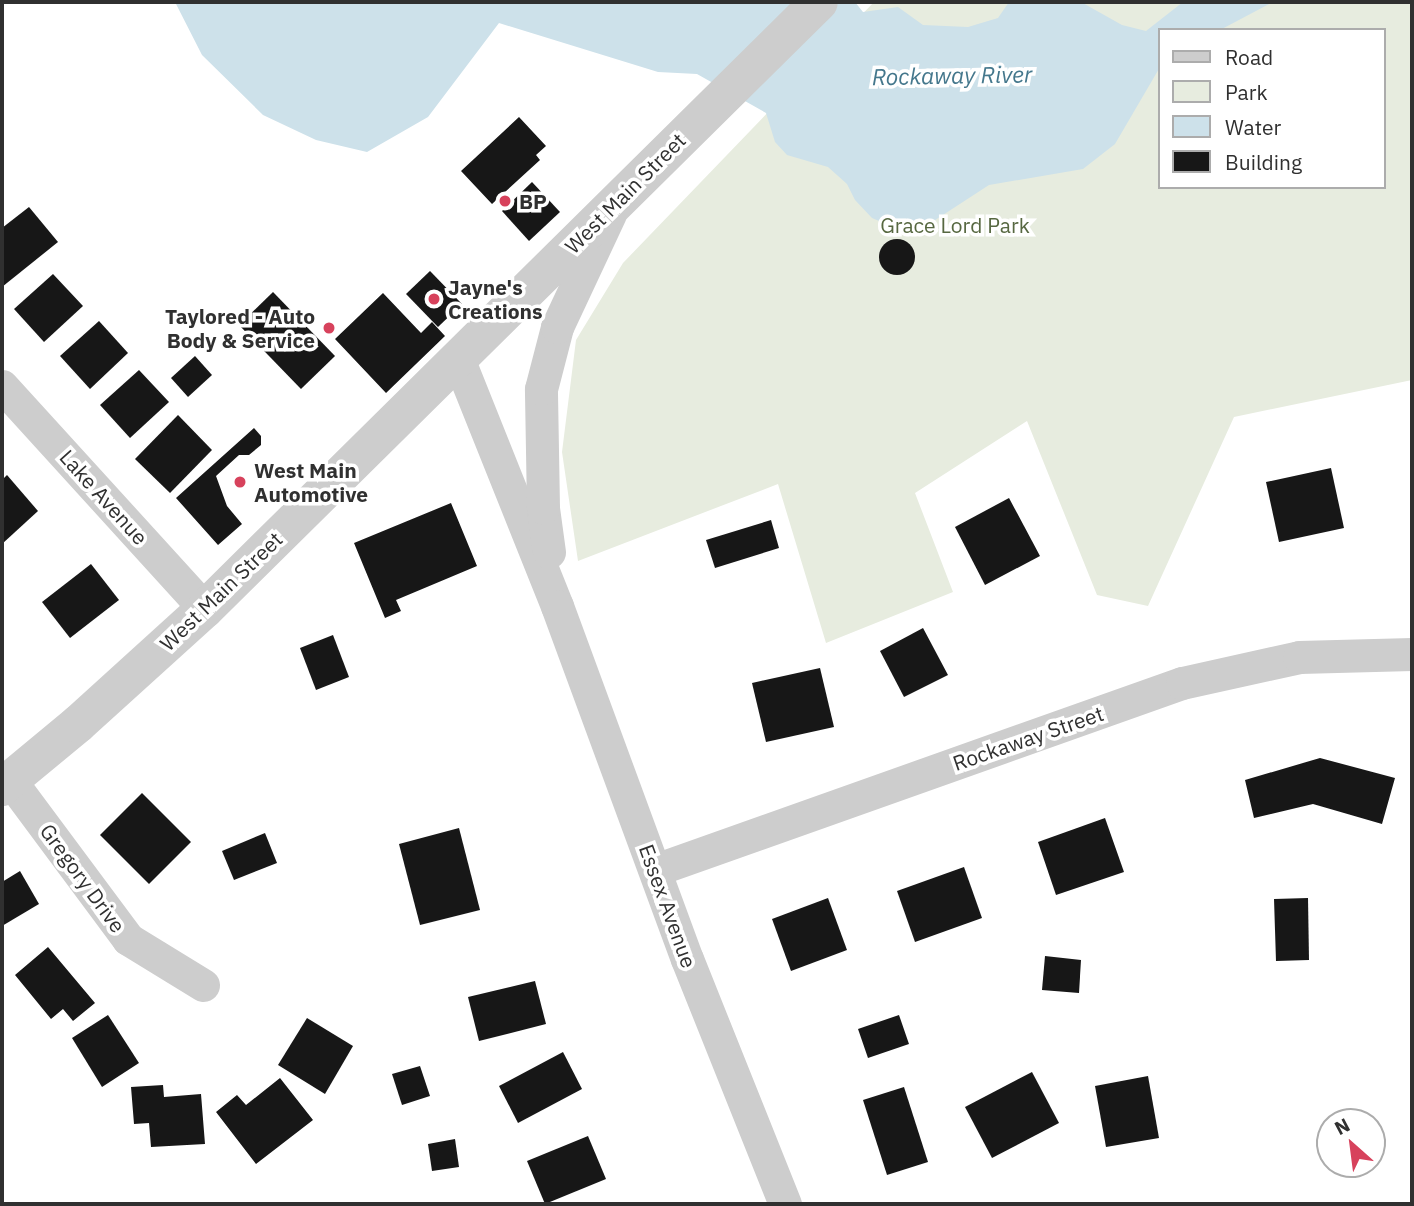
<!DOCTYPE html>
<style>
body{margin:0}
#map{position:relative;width:1414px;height:1206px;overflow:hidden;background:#fff;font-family:"IBM Plex Sans",sans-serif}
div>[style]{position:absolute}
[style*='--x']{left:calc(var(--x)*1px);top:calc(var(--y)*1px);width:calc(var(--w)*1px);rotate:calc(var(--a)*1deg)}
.green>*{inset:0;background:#e7ecdf}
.water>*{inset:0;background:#cde1ea}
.building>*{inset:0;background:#171717}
.round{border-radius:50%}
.minor>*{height:33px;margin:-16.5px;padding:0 16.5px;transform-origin:16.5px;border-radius:16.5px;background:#cdcdcd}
.tertiary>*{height:38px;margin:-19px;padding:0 19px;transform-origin:19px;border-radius:19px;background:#cdcdcd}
.dots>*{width:19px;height:19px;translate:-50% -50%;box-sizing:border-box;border:4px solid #fff;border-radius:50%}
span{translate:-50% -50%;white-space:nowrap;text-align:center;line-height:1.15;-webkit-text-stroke:7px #fff;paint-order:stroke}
.street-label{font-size:21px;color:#303030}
.poi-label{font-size:21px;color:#303030;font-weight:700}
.left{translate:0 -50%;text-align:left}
.right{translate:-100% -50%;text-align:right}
.park-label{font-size:21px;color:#576841}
.water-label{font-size:23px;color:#44778c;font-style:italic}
.frame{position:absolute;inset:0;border:4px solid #303030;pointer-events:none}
.legend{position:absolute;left:1158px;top:28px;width:228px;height:161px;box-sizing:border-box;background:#fff;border:2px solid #acacac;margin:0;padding:9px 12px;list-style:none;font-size:21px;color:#303030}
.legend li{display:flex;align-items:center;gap:14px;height:35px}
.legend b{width:35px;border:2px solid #acacac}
.north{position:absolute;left:1316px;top:1108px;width:70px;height:70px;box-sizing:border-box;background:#fff;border:2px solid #acacac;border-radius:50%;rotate:332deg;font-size:19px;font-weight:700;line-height:28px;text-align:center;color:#303030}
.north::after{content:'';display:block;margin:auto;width:24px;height:32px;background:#d7425c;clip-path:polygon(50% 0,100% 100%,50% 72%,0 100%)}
</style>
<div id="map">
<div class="green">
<div style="clip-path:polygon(evenodd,874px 2px,1412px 2px,1412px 380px,1234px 417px,1148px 606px,1097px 595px,1027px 421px,915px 493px,953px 592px,826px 643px,778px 484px,578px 561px,562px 452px,576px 340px,623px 263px,874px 2px,1160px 30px,1384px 30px,1384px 187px,1160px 187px,1160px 30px)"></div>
</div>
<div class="water">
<div style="clip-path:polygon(175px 2px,855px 2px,863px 12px,898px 7px,923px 25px,968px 27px,998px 18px,1009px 2px,1081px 2px,1122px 25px,1146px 31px,1183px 2px,1273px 2px,1220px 30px,1160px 30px,1160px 67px,1115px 144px,1083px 169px,989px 185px,926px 226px,898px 229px,872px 218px,855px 200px,847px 184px,828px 167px,787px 155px,775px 142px,766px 113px,697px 74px,658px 72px,499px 23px,428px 117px,367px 152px,316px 140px,263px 115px,202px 55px)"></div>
</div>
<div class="building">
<div style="clip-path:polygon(519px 117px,546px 146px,536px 155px,540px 160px,492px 204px,461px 171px)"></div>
<div style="clip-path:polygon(532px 182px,560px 212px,529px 241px,502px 211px)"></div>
<div style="clip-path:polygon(29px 207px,58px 242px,2px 287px,2px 228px)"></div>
<div class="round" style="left:879px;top:239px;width:36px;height:36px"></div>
<div style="clip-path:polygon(430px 271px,462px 304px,438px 327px,406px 294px)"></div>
<div style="clip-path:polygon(53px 274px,83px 306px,44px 342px,14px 309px)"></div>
<div style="clip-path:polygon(273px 292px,335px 356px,301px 389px,239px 325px)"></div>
<div style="clip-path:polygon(383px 293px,421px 333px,432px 322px,445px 336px,386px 393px,335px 339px)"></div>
<div style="clip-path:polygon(99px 321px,128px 353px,90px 389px,60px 356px)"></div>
<div style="clip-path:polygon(195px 356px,212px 375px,188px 397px,171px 378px)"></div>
<div style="clip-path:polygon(139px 370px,169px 402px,130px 438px,100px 405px)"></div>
<div style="clip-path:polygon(178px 415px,212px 450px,170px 493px,135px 459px)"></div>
<div style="clip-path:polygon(254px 428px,261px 436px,261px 445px,249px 455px,239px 455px,216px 476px,227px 506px,242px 524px,218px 545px,176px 498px)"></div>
<div style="clip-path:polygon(1331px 468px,1344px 528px,1279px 542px,1266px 482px)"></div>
<div style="clip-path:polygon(7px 475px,38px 511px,2px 544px,2px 480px)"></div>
<div style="clip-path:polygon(1009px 498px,1040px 556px,985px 585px,955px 527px)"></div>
<div style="clip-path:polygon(451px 503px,477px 566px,396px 600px,401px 611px,385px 618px,354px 543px)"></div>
<div style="clip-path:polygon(771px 520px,779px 548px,715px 568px,706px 540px)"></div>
<div style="clip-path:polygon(91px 564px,119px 600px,70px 638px,42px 602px)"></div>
<div style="clip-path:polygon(923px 628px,948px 675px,904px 697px,880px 651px)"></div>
<div style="clip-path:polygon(333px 635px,349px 677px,316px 690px,300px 648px)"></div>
<div style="clip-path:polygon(820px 668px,834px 727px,766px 742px,752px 683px)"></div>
<div style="clip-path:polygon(1320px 758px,1395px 778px,1382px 824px,1313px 804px,1254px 818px,1245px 780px)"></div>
<div style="clip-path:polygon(142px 793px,191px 842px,149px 884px,100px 835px)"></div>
<div style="clip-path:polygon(1105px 818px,1124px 872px,1056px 895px,1038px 842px)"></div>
<div style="clip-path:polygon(459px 828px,480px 910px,420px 925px,399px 844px)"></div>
<div style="clip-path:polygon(265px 833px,277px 863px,234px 880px,222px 851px)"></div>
<div style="clip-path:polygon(964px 867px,982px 918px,915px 942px,897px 891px)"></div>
<div style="clip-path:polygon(20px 871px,39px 904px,2px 926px,2px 882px)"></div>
<div style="clip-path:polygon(828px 898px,847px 950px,791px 971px,772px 919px)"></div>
<div style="clip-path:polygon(1308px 898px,1309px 960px,1276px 961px,1274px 899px)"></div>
<div style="clip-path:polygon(48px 947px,95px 1003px,73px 1021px,63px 1009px,51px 1019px,15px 975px)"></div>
<div style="clip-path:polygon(1045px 956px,1081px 960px,1079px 993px,1042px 990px)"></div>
<div style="clip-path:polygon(535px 981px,546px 1024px,479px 1041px,468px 997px)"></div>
<div style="clip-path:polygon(108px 1015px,139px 1063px,102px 1087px,72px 1038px)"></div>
<div style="clip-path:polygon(899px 1015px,909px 1044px,868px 1058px,858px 1029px)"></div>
<div style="clip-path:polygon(307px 1018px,353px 1046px,325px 1094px,278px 1065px)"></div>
<div style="clip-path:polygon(563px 1052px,582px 1089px,518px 1123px,499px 1086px)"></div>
<div style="clip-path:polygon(420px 1066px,430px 1096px,402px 1105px,392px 1074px)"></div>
<div style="clip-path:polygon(1032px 1072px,1059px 1123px,992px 1158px,965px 1107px)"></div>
<div style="clip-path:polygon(1148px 1076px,1159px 1138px,1106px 1147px,1095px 1086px)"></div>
<div style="clip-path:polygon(280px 1078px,313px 1120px,256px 1164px,216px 1112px,237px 1095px,246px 1105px)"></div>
<div style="clip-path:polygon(163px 1085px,164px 1097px,201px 1094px,205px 1144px,151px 1147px,149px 1123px,134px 1124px,131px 1087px)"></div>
<div style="clip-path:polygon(904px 1087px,928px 1162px,887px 1175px,863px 1100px)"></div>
<div style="clip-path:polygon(588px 1136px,606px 1179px,545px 1204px,527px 1161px)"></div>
<div style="clip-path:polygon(455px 1139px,459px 1167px,432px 1171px,428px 1144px)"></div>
</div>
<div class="minor">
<div style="--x:459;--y:361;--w:264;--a:68.2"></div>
<div style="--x:557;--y:606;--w:376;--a:69.8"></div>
<div style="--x:687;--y:959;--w:264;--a:68.2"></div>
<div style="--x:2;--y:386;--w:302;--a:47.7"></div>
<div style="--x:549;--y:552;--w:44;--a:-97.8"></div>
<div style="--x:543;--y:508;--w:119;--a:-91"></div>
<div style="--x:541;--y:389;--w:64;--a:-75.5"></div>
<div style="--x:557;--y:327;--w:125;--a:-64.9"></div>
<div style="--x:10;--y:780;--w:198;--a:53.4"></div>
<div style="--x:128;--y:939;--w:88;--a:31.5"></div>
<div style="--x:655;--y:870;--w:559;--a:-19.54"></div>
<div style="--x:1182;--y:683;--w:120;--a:-12.5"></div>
<div style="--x:1299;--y:657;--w:113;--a:-1.5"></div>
</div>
<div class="tertiary">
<div style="--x:2;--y:787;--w:99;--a:-39.7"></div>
<div style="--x:78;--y:724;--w:171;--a:-42.2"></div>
<div style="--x:205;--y:609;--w:863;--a:-44.67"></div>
</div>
<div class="dots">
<div style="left:505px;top:201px;background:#d7425c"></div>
<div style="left:434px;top:299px;background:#d7425c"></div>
<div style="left:329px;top:328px;background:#d7425c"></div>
<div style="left:240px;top:482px;background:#d7425c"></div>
</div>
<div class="street-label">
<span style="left:625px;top:193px;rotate:-45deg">West Main Street</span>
<span style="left:104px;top:497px;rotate:48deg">Lake Avenue</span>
<span style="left:221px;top:591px;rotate:-44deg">West Main Street</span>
<span style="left:1028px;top:738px;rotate:-19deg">Rockaway Street</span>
<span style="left:83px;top:878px;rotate:54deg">Gregory Drive</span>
<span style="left:668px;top:906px;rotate:70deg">Essex Avenue</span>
</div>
<div class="poi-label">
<span class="left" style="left:519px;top:201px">BP</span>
<span class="left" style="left:448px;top:299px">Jayne's<br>Creations</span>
<span class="right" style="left:315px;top:328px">Taylored - Auto<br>Body &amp; Service</span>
<span class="left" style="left:254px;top:482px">West Main<br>Automotive</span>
</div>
<div class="park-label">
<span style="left:955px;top:225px">Grace Lord Park</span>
</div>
<div class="water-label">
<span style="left:952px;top:75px;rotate:-1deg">Rockaway River</span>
</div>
<div class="frame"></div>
<ul class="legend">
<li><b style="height:9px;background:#cdcdcd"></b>Road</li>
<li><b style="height:19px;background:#e7ecdf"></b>Park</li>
<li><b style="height:19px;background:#cde1ea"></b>Water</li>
<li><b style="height:19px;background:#171717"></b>Building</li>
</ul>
<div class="north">N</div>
</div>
